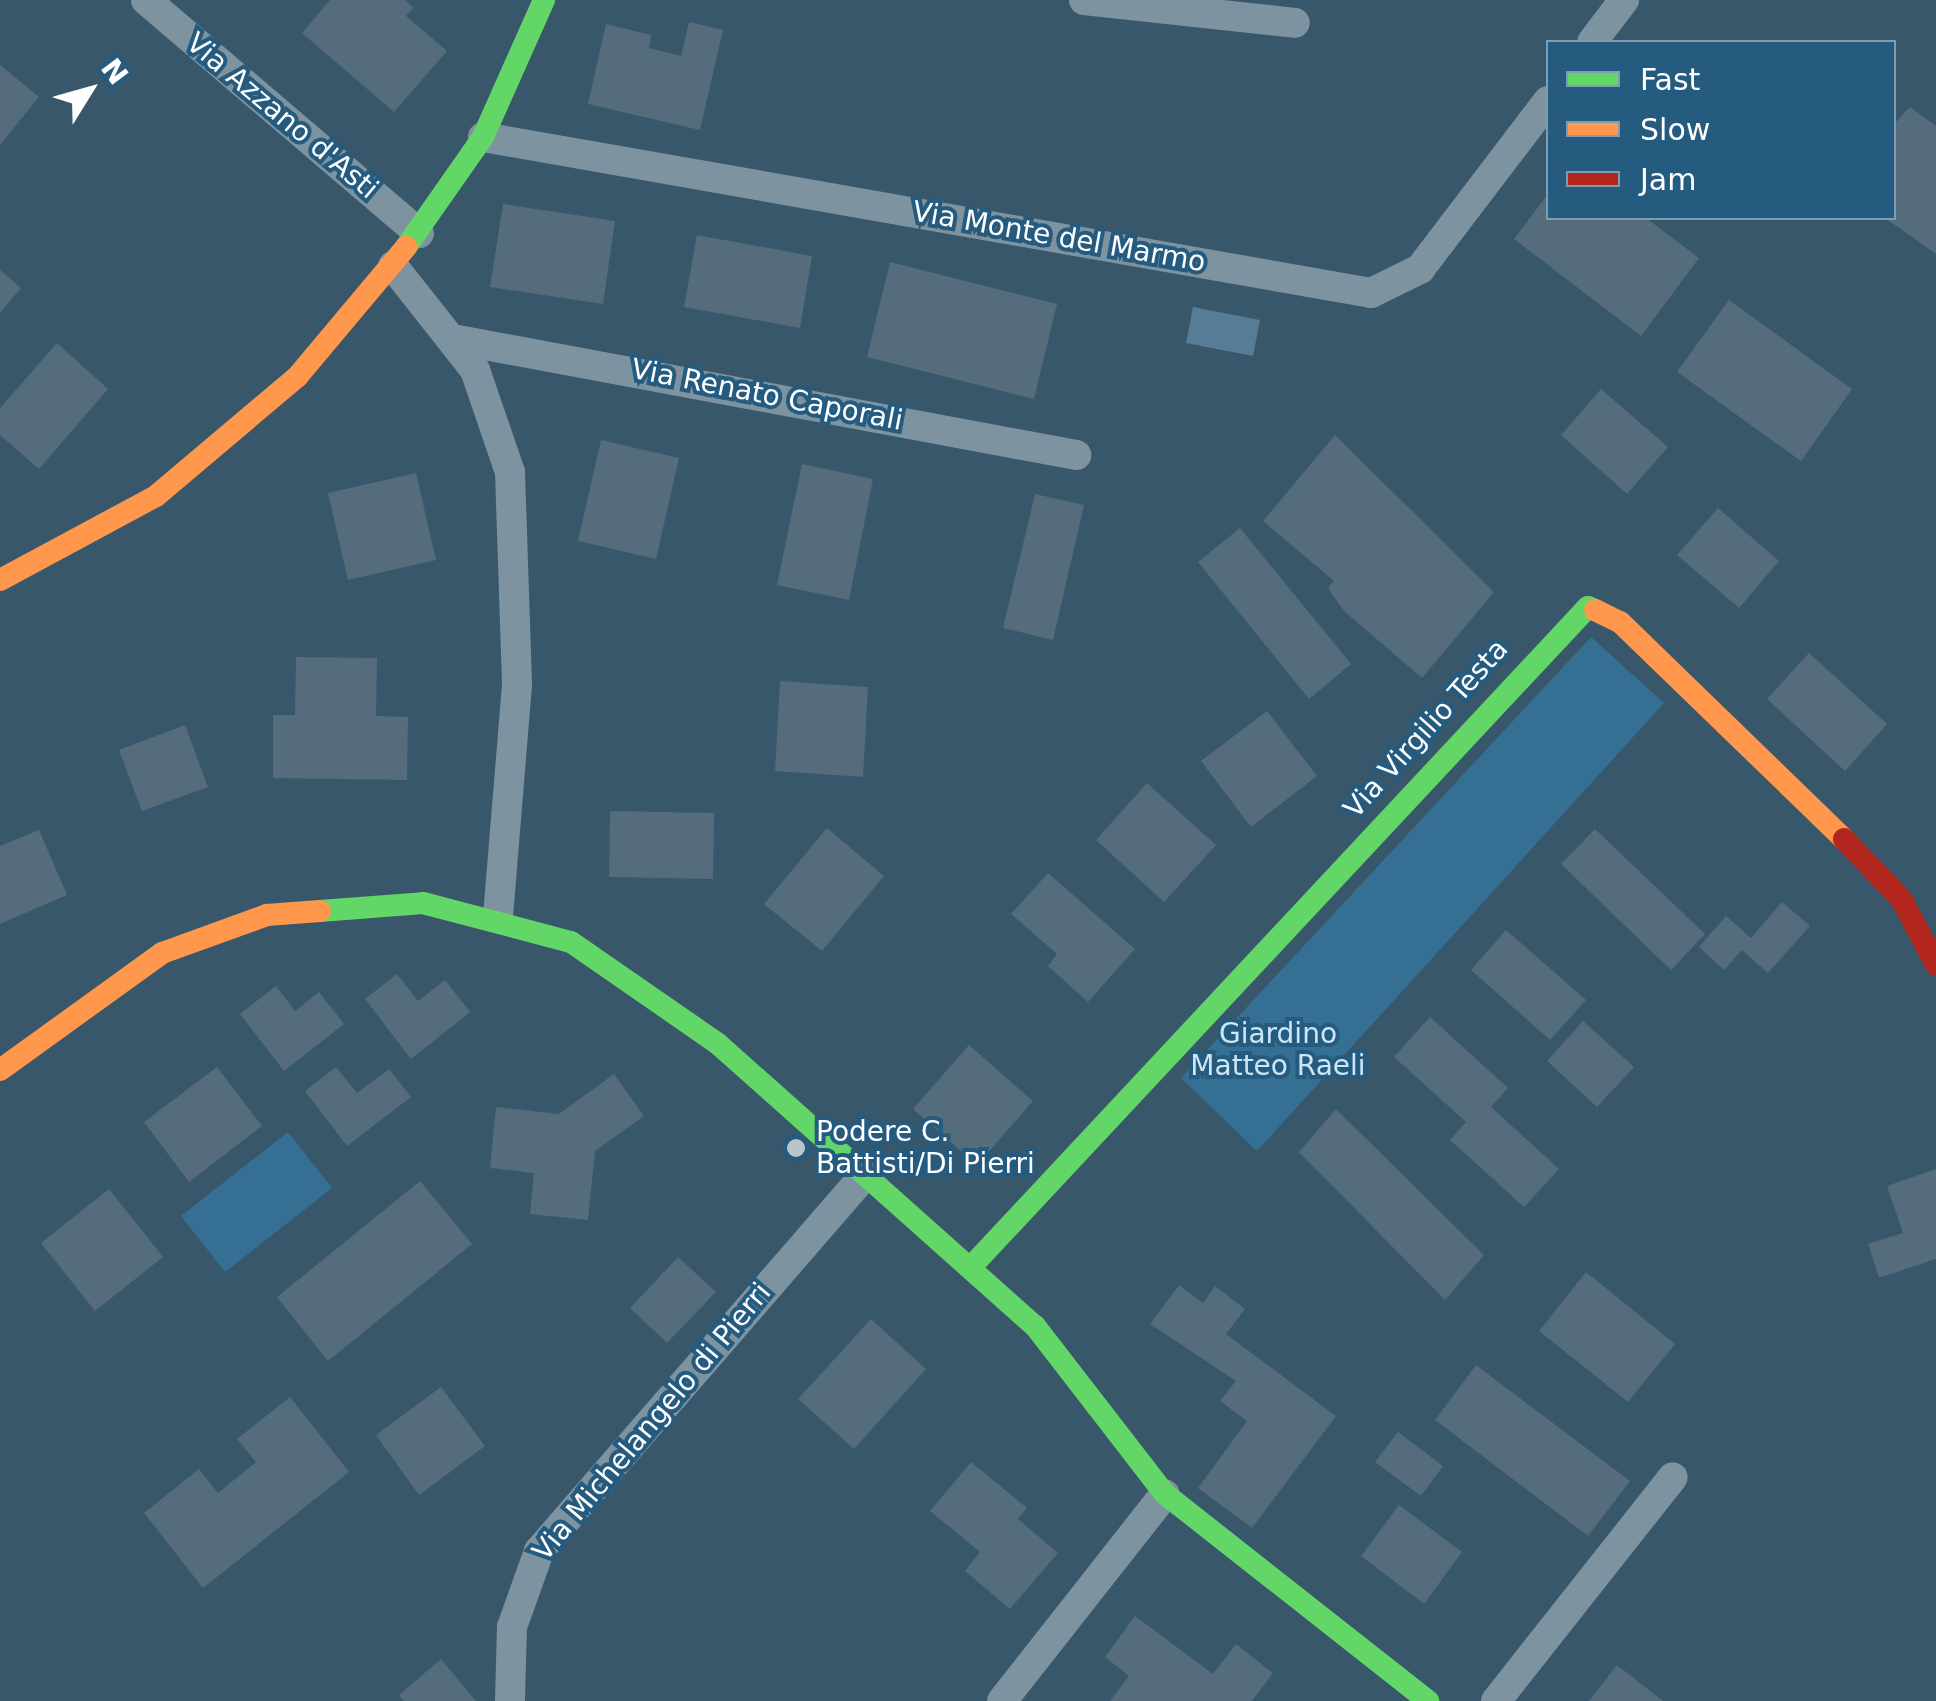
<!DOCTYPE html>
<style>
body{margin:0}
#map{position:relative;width:1936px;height:1701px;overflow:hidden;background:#39576a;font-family:"DejaVu Sans",sans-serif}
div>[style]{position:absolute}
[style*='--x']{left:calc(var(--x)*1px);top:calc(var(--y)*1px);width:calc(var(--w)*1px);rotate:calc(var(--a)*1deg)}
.green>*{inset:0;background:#357094}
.water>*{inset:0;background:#567d95}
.building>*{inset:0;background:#546c7c}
.street>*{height:30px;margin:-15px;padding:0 15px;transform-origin:15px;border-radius:15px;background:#7e93a0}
.fast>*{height:22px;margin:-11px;padding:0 11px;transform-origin:11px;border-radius:11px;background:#63d668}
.slow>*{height:22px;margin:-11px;padding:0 11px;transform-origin:11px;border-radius:11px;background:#ff974d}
.jam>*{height:22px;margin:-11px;padding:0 11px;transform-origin:11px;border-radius:11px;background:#b3261e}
.dots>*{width:28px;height:28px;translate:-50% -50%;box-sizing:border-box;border:5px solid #245b7f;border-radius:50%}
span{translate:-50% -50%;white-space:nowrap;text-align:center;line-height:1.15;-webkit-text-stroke:8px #245b7f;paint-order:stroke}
.street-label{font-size:28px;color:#fff}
.park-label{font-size:28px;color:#cde6f5}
.poi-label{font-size:28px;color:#fff}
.left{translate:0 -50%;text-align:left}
.legend{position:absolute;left:1546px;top:40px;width:350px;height:180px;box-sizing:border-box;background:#245b7f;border:2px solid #7c9db2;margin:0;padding:12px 18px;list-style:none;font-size:30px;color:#fff}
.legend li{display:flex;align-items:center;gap:20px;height:50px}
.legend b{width:50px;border:2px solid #7c9db2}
.north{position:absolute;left:40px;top:40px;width:100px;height:100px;-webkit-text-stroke:8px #245b7f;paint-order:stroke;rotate:53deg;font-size:28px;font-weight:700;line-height:40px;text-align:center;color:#fff}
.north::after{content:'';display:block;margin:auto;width:35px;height:45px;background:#fff;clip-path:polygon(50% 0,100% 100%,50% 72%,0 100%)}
</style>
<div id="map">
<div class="green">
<div style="clip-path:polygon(1591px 637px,1664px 703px,1257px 1151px,1181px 1078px)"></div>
<div style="clip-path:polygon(288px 1132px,332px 1188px,225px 1272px,181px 1216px)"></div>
</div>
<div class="water">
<div style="clip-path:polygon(1193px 307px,1260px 320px,1253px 356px,1186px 343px)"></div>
</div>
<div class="building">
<div style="clip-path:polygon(330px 0,405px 0,413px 8px,406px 16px,447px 51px,394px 112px,302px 33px)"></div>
<div style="clip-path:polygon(689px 22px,723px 30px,700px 130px,588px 104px,606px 24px,651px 35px,649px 48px,681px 56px)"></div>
<div style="clip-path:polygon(0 65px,39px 97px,0 145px)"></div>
<div style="clip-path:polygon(1910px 107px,1936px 126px,1936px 254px,1885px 218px,1894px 218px,1894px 124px)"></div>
<div style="clip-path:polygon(1548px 194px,1548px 218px,1646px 218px,1699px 258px,1641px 336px,1514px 239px)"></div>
<div style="clip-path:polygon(503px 204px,615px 221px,603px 304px,490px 287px)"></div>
<div style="clip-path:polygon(697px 235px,812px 256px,800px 328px,684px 307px)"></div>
<div style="clip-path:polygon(890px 262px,1057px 304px,1034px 399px,867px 357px)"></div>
<div style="clip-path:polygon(0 270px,21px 288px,0 313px)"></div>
<div style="clip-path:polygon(1729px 300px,1852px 389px,1801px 461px,1677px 372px)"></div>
<div style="clip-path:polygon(57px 343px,108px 389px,39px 469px,0 435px,0 408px)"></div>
<div style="clip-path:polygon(1601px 389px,1668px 447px,1627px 494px,1561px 435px)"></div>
<div style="clip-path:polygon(1335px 435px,1494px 592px,1422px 678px,1344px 611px,1328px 588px,1334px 581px,1263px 521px)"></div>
<div style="clip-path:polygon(601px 440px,679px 458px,656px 559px,578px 541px)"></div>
<div style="clip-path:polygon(802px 464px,873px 479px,849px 600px,777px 585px)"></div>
<div style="clip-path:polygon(416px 473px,436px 560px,348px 580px,328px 493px)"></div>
<div style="clip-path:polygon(1035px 494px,1084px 505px,1053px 640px,1003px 628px)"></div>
<div style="clip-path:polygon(1718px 508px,1779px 561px,1739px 608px,1677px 555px)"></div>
<div style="clip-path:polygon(1240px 528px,1351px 664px,1309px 699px,1198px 562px)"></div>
<div style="clip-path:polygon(1809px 653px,1887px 724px,1845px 771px,1767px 699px)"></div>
<div style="clip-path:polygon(296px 657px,377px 658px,376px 716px,408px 717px,407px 780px,273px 778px,273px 715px,295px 715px)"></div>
<div style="clip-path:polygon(780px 681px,868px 687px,863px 777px,775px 771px)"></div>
<div style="clip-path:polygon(1267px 711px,1317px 776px,1251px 827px,1201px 761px)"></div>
<div style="clip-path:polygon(185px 725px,208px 787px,142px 811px,119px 750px)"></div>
<div style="clip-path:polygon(1147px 783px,1216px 845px,1164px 902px,1096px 840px)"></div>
<div style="clip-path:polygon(610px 811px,714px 813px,713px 879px,609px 877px)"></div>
<div style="clip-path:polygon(827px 828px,884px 876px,822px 951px,764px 904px)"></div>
<div style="clip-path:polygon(1595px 829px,1705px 934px,1671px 970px,1561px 864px)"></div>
<div style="clip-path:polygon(39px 830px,67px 895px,0 924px,0 846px)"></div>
<div style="clip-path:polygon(1048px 873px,1135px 949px,1088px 1002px,1048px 966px,1057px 954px,1011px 914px)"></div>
<div style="clip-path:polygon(1782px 902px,1810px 926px,1768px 973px,1742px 950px,1724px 970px,1699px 947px,1726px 916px,1751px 938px)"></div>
<div style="clip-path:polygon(1506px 930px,1586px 1000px,1550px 1040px,1471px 970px)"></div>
<div style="clip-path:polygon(397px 974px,418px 1001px,445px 980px,470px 1012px,411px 1059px,365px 999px)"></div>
<div style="clip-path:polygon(276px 986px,295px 1011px,319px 992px,344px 1024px,284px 1071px,240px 1014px)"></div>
<div style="clip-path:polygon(1430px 1017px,1508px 1088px,1491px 1107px,1559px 1169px,1524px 1207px,1450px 1140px,1466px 1122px,1394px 1057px)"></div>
<div style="clip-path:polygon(1583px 1021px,1634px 1067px,1597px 1107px,1547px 1061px)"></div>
<div style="clip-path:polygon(969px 1045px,1033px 1101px,977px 1165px,913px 1109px)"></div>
<div style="clip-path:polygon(217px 1067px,262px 1126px,189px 1182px,144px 1122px)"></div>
<div style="clip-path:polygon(336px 1067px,357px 1093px,389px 1069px,411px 1097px,347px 1146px,305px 1091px)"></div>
<div style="clip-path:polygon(614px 1074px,644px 1116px,595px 1151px,588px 1220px,530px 1214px,534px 1173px,490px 1168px,496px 1107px,559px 1114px)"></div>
<div style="clip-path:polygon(1336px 1109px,1484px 1255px,1445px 1300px,1299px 1152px)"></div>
<div style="clip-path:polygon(1936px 1169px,1936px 1259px,1879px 1278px,1868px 1244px,1903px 1233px,1887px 1186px)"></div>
<div style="clip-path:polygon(420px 1181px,472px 1244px,328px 1361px,277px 1297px)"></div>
<div style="clip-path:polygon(109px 1189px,163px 1257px,95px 1311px,41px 1243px)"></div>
<div style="clip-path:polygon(678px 1257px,716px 1292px,667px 1343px,630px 1308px)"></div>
<div style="clip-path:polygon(1586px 1272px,1675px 1344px,1628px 1402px,1539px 1331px)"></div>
<div style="clip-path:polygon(1179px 1285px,1203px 1303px,1215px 1286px,1245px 1309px,1226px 1334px,1336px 1416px,1252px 1528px,1198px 1488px,1247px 1421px,1220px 1401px,1236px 1381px,1150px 1324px)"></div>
<div style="clip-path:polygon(871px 1319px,926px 1369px,854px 1449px,798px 1399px)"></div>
<div style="clip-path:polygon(1476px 1365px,1630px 1481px,1588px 1536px,1435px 1420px)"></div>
<div style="clip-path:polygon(441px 1387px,485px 1446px,419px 1495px,376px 1435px)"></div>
<div style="clip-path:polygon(290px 1397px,349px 1472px,203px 1588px,144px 1513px,199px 1469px,218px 1493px,256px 1462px,237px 1439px)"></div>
<div style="clip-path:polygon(1398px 1432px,1443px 1466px,1421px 1496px,1375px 1462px)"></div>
<div style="clip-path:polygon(971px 1462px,1027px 1508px,1018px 1519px,1058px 1553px,1010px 1609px,965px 1571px,980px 1552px,930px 1511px)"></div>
<div style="clip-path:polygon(1399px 1505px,1462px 1552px,1424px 1604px,1361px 1556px)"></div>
<div style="clip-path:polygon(1135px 1616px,1213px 1674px,1236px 1644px,1273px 1673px,1252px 1701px,1110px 1701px,1129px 1676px,1105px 1657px)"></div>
<div style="clip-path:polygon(441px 1659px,476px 1701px,404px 1701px,399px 1695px)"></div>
<div style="clip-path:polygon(1617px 1665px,1663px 1701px,1589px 1701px)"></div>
</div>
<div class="street">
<div style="--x:146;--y:0;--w:359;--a:40.5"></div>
<div style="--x:1084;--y:0;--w:212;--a:6.2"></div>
<div style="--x:1592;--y:42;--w:53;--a:-52.7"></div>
<div style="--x:483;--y:137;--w:902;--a:9.96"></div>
<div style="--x:1371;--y:293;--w:55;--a:-26.1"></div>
<div style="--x:1420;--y:269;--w:211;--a:-52.7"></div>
<div style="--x:393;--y:266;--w:132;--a:51.7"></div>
<div style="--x:475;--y:370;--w:108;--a:71.1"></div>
<div style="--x:510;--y:472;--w:213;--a:88.1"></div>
<div style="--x:517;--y:685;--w:232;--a:94.7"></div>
<div style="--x:458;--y:340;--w:629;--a:10.54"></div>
<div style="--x:510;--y:1701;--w:74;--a:-88.5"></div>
<div style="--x:512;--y:1627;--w:81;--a:-70.4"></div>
<div style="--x:539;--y:1551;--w:498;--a:-49.1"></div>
<div style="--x:1002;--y:1701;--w:263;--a:-51.8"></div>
<div style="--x:1496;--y:1701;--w:285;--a:-51.7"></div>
</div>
<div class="fast">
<div style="--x:406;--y:247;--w:134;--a:-55"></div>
<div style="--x:483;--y:137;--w:150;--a:-66"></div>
<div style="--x:320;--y:911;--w:103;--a:-4.4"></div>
<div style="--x:423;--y:903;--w:153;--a:14.8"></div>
<div style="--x:571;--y:942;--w:178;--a:34.7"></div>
<div style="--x:717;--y:1043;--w:426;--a:41.7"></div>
<div style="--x:1035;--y:1326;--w:212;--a:52.3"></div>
<div style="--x:1165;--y:1494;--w:335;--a:38.2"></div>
<div style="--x:970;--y:1268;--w:905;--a:-46.93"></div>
<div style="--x:1588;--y:607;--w:8;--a:23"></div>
</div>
<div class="slow">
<div style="--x:0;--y:580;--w:177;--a:-28.3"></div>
<div style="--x:156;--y:496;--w:185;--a:-40.2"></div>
<div style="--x:297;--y:377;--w:170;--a:-50"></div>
<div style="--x:1595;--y:610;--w:28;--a:26"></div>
<div style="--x:1620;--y:622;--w:312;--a:44.1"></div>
<div style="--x:0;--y:1070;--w:200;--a:-35.8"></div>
<div style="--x:162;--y:953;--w:112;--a:-19.9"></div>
<div style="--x:267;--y:915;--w:53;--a:-4.3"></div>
</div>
<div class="jam">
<div style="--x:1844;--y:839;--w:84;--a:46.4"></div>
<div style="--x:1902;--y:900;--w:73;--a:62.4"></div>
</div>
<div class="dots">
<div style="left:796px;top:1148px;background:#bac4cb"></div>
</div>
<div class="street-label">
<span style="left:282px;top:116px;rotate:40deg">Via Azzano d'Asti</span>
<span style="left:1059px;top:237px;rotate:10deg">Via Monte del Marmo</span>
<span style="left:767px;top:395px;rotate:11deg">Via Renato Caporali</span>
<span style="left:1426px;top:729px;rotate:-48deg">Via Virgilio Testa</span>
<span style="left:652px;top:1422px;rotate:-50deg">Via Michelangelo di Pierri</span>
</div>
<div class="park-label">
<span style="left:1278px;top:1050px">Giardino<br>Matteo Raeli</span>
</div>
<div class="poi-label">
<span class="left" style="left:816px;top:1148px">Podere C.<br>Battisti/Di Pierri</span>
</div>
<ul class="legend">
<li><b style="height:12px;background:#63d668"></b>Fast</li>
<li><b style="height:12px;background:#ff974d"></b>Slow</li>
<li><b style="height:12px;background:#b3261e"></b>Jam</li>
</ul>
<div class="north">N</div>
</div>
